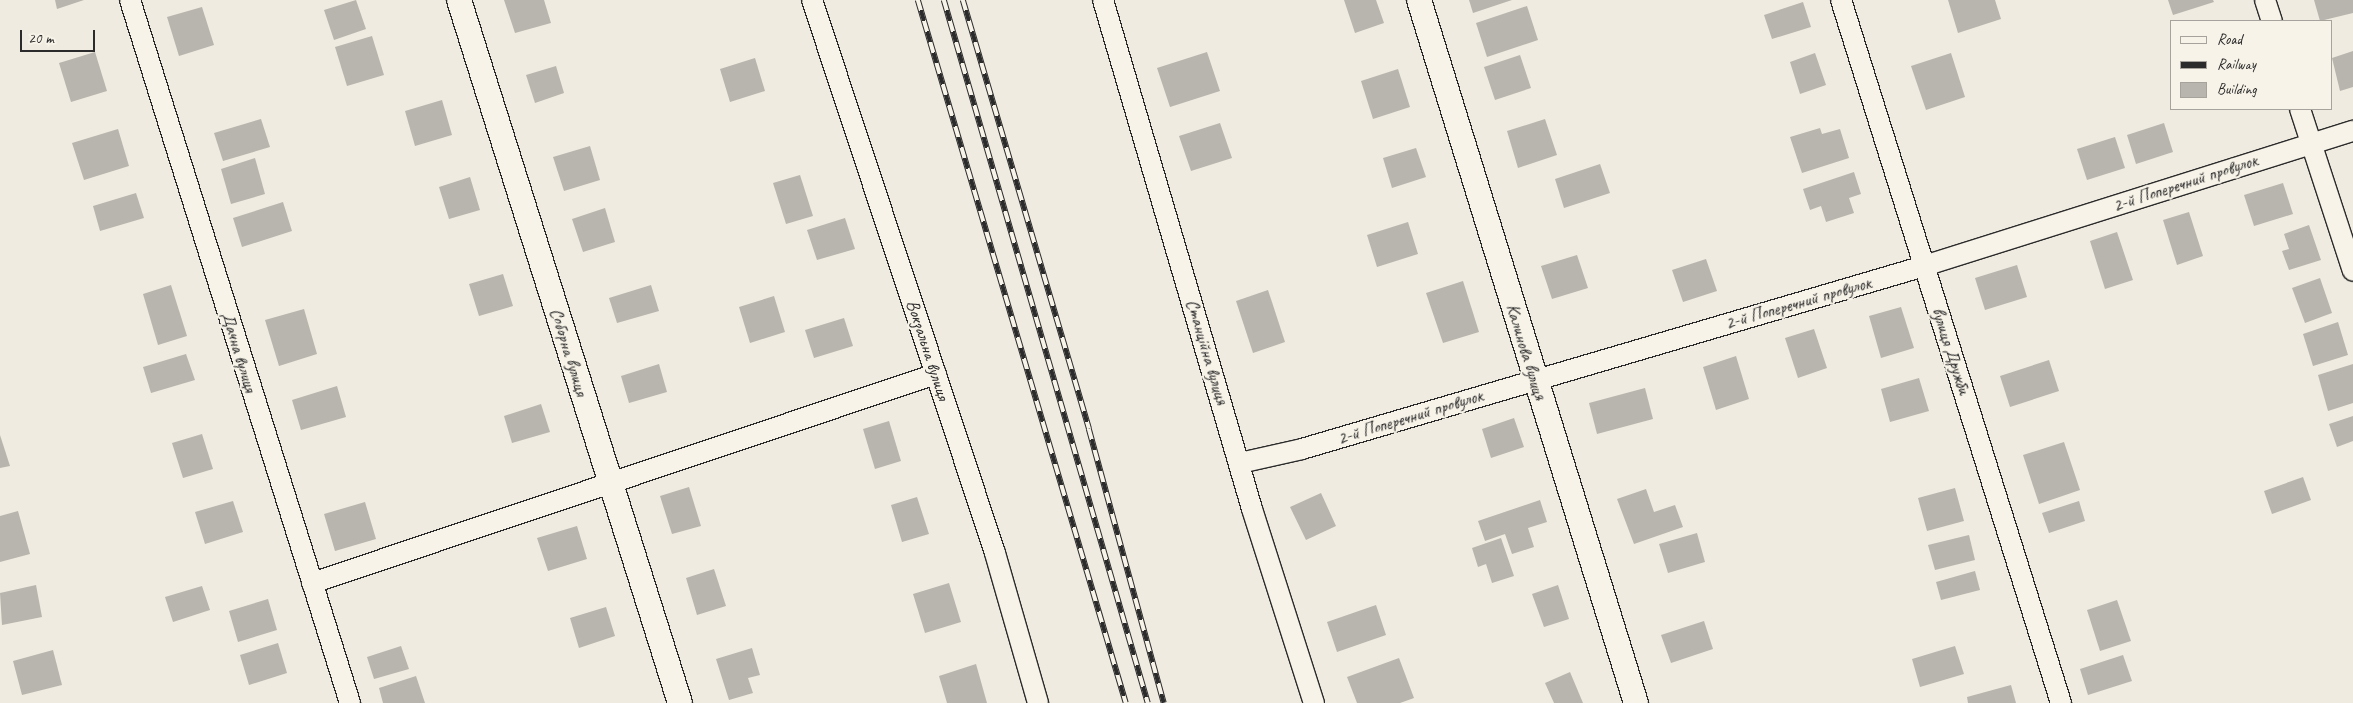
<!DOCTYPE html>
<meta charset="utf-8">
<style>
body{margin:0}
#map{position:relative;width:2353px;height:703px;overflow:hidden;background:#efebe0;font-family:Caveat,sans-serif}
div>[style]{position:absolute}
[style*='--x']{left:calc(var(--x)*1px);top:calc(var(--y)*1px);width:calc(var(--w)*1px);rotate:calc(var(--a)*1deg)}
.building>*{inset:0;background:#b8b5ae}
.roads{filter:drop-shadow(1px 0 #2b2b2b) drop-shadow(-1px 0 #2b2b2b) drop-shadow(0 1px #2b2b2b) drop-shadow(0 -1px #2b2b2b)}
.minor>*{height:20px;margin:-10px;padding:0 10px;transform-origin:10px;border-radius:10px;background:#f7f3e8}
.tertiary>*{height:24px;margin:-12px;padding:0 12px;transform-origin:12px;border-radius:12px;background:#f7f3e8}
.rail>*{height:5.5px;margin-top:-2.75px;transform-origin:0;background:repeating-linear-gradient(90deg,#f7f3e8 0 11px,#2b2b2b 0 22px);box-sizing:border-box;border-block:1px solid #2b2b2b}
span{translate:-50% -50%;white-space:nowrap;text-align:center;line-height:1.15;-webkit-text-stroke:4.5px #f7f3e8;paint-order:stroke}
.street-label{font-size:18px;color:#2b2b2b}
.legend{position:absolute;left:2170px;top:20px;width:162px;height:90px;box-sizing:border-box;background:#f7f3e8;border:1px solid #a5a39c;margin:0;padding:6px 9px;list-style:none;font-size:15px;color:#2b2b2b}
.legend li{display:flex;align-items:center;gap:10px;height:25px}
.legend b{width:25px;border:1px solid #a5a39c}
.scale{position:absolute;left:20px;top:30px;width:75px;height:22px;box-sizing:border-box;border:2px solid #2b2b2b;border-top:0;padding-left:6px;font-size:15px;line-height:18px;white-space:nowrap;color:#2b2b2b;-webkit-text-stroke:4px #f7f3e8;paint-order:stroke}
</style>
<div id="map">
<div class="building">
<div style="clip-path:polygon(55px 0,84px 0,57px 9px)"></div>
<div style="clip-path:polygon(356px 0,366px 29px,334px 40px,324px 10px)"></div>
<div style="clip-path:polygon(504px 0,544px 0,551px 23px,515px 33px)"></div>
<div style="clip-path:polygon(1344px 0,1376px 0,1384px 23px,1355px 33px)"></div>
<div style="clip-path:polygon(1469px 0,1512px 0,1473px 13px)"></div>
<div style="clip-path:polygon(1948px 0,1995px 0,2001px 19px,1958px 33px)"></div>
<div style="clip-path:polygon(2168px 0,2213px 0,2214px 2px,2173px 15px)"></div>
<div style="clip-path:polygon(2314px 0,2353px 0,2353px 13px,2320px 21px)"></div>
<div style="clip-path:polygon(1803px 2px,1811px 27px,1772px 39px,1764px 15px)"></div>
<div style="clip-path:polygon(1527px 6px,1538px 40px,1487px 57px,1476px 23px)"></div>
<div style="clip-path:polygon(202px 7px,214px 45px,179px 56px,167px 17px)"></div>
<div style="clip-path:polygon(372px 36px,384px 75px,347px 86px,335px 47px)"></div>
<div style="clip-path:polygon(2353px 51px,2353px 87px,2340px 91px,2332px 58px)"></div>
<div style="clip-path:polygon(95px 52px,107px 91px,71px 102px,59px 63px)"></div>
<div style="clip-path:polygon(1207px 52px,1220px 91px,1170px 107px,1157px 68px)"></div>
<div style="clip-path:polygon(1815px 53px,1826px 85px,1800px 94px,1790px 62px)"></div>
<div style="clip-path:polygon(1951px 53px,1965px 97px,1926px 110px,1911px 66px)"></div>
<div style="clip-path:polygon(1520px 55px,1531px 88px,1495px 100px,1484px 67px)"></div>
<div style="clip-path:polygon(755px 58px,765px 91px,730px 102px,720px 69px)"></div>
<div style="clip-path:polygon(556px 66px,564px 93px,535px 103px,526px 75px)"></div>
<div style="clip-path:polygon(1398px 69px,1410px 107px,1373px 119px,1361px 81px)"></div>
<div style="clip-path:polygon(442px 100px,452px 135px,415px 146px,405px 111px)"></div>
<div style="clip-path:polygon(261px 119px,270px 147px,223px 161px,214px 133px)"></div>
<div style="clip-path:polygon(1545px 119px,1557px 155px,1518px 168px,1507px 131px)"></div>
<div style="clip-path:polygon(1220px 123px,1232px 158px,1191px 171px,1179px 136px)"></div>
<div style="clip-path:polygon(2164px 123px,2173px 152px,2136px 164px,2127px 135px)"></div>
<div style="clip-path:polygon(1820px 128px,1822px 134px,1840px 129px,1849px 158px,1802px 173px,1790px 137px)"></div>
<div style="clip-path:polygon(118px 129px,129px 166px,84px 180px,72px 143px)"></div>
<div style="clip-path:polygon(2115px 137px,2125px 168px,2087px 180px,2077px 149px)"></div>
<div style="clip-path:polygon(590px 146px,600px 180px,564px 191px,553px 157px)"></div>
<div style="clip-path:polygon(1416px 148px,1426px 177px,1392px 188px,1383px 158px)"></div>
<div style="clip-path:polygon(255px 158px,265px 194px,231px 204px,221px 169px)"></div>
<div style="clip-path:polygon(1600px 164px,1610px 193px,1564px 208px,1555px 179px)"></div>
<div style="clip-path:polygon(1854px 172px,1861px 194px,1849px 198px,1854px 213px,1826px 222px,1821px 206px,1810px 210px,1803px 189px)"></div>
<div style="clip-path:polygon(800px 175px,813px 216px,786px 224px,773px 183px)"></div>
<div style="clip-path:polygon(470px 177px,480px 210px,449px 219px,439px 187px)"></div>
<div style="clip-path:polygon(2283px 183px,2293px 214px,2254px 226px,2244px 195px)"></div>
<div style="clip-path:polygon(136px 193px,144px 218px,100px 231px,93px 206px)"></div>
<div style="clip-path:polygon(283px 202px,292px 231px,242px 247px,233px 218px)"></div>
<div style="clip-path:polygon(605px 208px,615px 242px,583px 252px,572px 219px)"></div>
<div style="clip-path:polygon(2189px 212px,2203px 256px,2177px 265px,2163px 220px)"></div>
<div style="clip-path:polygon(845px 218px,855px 249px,817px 260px,807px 230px)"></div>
<div style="clip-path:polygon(1408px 222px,1418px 254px,1377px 267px,1367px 235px)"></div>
<div style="clip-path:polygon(2309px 225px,2321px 260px,2289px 270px,2282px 251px,2289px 249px,2284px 234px)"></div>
<div style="clip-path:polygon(2117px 232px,2133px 280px,2105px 289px,2090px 241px)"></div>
<div style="clip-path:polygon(1577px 255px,1588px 288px,1552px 299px,1541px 266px)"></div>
<div style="clip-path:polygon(1706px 259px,1717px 291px,1683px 302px,1672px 270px)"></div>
<div style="clip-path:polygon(2017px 265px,2027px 297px,1985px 310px,1975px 278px)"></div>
<div style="clip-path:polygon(503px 274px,513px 306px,479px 316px,469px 284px)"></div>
<div style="clip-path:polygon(2320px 278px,2332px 313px,2305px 323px,2292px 288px)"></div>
<div style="clip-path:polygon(1463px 281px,1479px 332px,1443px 343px,1426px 293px)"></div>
<div style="clip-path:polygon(171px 285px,187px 336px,158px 345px,143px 294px)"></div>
<div style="clip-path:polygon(651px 285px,659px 311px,617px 323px,609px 298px)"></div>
<div style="clip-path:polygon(1268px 290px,1285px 342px,1253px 353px,1236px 301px)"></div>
<div style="clip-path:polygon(774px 296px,785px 332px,750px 343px,739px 307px)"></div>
<div style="clip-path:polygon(1901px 307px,1914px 348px,1881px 358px,1869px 316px)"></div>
<div style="clip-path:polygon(304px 309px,317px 354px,279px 366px,265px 320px)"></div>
<div style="clip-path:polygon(844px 318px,853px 346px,814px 358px,805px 330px)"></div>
<div style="clip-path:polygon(2338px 322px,2348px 355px,2313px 366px,2303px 334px)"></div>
<div style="clip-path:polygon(1814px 329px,1827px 368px,1798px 378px,1785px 338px)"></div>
<div style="clip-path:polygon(186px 354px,195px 380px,151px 393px,143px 367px)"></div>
<div style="clip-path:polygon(1736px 356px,1749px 399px,1716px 410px,1703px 367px)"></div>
<div style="clip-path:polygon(2049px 360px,2059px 391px,2010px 407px,2000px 376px)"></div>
<div style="clip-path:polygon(659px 364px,667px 392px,629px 403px,621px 376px)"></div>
<div style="clip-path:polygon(2353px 364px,2353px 403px,2328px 411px,2318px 375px)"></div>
<div style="clip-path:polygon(1919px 378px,1929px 411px,1890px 422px,1881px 389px)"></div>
<div style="clip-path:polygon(337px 386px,346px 417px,301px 430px,292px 400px)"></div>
<div style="clip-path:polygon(1645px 388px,1653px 419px,1597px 434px,1589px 403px)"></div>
<div style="clip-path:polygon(541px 404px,550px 432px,512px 443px,504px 416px)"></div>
<div style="clip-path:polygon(2353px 416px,2353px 441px,2337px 447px,2329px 424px)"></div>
<div style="clip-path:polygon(1514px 418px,1524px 447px,1491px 458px,1482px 429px)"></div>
<div style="clip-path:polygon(889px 421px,901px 461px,875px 469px,863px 429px)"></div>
<div style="clip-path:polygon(202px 434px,213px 469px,183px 478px,172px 443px)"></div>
<div style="clip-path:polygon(0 435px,10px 466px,0 468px)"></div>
<div style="clip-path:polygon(2064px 442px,2080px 490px,2039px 504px,2023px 455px)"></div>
<div style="clip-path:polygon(2303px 477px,2311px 500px,2272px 514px,2264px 491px)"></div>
<div style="clip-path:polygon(689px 487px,701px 526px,672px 534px,660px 496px)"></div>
<div style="clip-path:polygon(1955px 488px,1964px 521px,1927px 531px,1918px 498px)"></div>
<div style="clip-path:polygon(1646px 489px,1654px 512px,1675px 505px,1683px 527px,1634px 544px,1617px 499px)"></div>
<div style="clip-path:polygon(1321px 493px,1336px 526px,1306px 540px,1290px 507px)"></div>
<div style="clip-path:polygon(917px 497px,929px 534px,902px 542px,891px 505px)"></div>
<div style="clip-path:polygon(1540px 500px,1547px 522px,1528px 528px,1534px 547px,1512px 554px,1505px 534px,1485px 541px,1478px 521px)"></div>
<div style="clip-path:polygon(233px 501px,243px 532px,205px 544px,195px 512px)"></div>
<div style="clip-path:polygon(2079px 501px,2085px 521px,2049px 533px,2042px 513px)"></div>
<div style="clip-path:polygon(365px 502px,376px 539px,335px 551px,324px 514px)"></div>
<div style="clip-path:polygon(18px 511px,30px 554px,0 562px,0 516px)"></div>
<div style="clip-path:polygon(577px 526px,587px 559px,548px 571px,537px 538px)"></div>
<div style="clip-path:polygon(1697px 533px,1705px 562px,1668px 573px,1659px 544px)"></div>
<div style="clip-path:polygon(1969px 535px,1975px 560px,1935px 570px,1928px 545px)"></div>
<div style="clip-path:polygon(1501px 538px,1514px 576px,1492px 583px,1486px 564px,1478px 567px,1472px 548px)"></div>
<div style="clip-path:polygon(714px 569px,726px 606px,697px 615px,686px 578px)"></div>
<div style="clip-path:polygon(1975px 571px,1980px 590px,1941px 600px,1936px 582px)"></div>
<div style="clip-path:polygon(949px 583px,961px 622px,925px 633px,913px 594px)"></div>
<div style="clip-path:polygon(36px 585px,42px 617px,2px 625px,0 593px)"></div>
<div style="clip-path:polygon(1558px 585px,1569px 619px,1544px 627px,1532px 594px)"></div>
<div style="clip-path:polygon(202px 586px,210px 610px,173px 622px,165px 597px)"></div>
<div style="clip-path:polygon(268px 599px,277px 630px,238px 642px,229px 611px)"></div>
<div style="clip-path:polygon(2117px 600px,2131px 641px,2100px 651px,2087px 610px)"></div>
<div style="clip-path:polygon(1376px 605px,1386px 635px,1337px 652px,1327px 622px)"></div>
<div style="clip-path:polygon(606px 607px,615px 636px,579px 648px,570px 618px)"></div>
<div style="clip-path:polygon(1704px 621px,1713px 649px,1671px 663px,1661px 635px)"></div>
<div style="clip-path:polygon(278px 643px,287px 673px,249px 685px,240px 655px)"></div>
<div style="clip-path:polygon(401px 646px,409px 669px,374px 679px,367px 657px)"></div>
<div style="clip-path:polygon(1955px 646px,1964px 674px,1920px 687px,1912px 659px)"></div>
<div style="clip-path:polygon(752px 648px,760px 675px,748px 678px,753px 693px,729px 700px,716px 659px)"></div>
<div style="clip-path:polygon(53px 650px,62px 685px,22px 695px,13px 661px)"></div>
<div style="clip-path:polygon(2123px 655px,2132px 681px,2088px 695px,2080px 669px)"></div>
<div style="clip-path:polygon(1399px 658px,1414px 698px,1400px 703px,1357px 703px,1347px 677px)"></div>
<div style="clip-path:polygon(976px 664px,987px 703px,947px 703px,939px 676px)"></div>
<div style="clip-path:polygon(1570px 672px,1583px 703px,1554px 703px,1545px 683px)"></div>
<div style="clip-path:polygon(416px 676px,425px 703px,383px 703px,379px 688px)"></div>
<div style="clip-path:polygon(2011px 685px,2016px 703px,1968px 703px,1967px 697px)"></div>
</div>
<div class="roads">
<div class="minor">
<div style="--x:130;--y:0;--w:737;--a:72.62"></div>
<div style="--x:812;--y:0;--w:582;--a:71.69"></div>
<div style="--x:995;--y:553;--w:156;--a:74"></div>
<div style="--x:1103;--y:0;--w:530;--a:73.68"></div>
<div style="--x:1252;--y:509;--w:204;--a:72.3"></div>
<div style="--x:1841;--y:0;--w:737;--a:72.62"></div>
<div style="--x:2265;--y:0;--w:22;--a:72"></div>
<div style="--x:2300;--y:109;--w:170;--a:71.9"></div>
<div style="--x:1240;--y:463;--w:64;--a:-12.7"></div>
<div style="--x:1302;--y:449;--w:648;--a:-16.39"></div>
<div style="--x:1924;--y:266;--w:450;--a:-17.5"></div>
<div style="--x:312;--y:583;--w:658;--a:-18.52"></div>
</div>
<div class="tertiary">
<div style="--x:459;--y:0;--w:737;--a:72.55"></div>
<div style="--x:1419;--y:0;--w:736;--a:72.85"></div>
</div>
</div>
<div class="rail">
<div style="--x:918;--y:0;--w:733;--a:73.52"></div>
<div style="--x:944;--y:0;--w:732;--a:73.82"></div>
<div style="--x:963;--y:0;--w:447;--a:73.6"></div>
<div style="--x:1089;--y:429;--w:284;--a:74.7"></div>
</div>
<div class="street-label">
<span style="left:2185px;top:183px;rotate:-18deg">2-й Поперечний провулок</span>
<span style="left:1798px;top:303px;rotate:-16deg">2-й Поперечний провулок</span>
<span style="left:928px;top:350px;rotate:72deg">Вокзальна вулиця</span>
<span style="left:1951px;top:351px;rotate:72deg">вулиця Дружби</span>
<span style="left:239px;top:352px;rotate:73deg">Дачна вулиця</span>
<span style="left:569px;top:352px;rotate:73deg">Соборна вулиця</span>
<span style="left:1207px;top:352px;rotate:74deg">Станційна вулиця</span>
<span style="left:1526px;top:352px;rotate:73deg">Калинова вулиця</span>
<span style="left:1410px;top:417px;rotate:-17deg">2-й Поперечний провулок</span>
</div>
<ul class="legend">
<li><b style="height:6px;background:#f7f3e8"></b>Road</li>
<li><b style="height:6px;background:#2b2b2b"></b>Railway</li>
<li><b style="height:14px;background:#b8b5ae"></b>Building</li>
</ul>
<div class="scale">20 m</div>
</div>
